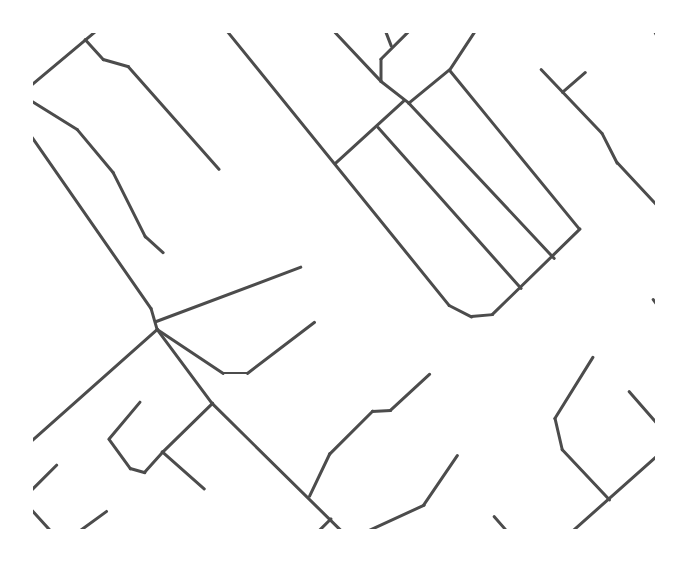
<!DOCTYPE html>
<style>
body{margin:0}
#map{position:relative;width:688px;height:562px;overflow:hidden;background:#fff;font-family:"Libre Baskerville",serif}
div>[style]{position:absolute}
[style*='--x']{left:calc(var(--x)*1px);top:calc(var(--y)*1px);width:calc(var(--w)*1px);rotate:calc(var(--a)*1deg)}
.service>*{height:2.5px;margin:-1.25px;padding:0 1.25px;transform-origin:1.25px;border-radius:1.25px;background:#4c4c4c}
span{translate:-50% -50%;white-space:nowrap;text-align:center;line-height:1.15;-webkit-text-stroke:6px #fff;paint-order:stroke}
.frame{position:absolute;inset:0;border:33px solid #fff;pointer-events:none}
</style>
<div id="map">
<div class="service">
<div style="--x:228;--y:32;--w:351;--a:51"></div>
<div style="--x:449;--y:305;--w:25;--a:27"></div>
<div style="--x:471;--y:316;--w:21;--a:-5"></div>
<div style="--x:492;--y:314;--w:122;--a:-44.3"></div>
<div style="--x:579;--y:229;--w:205;--a:-129.3"></div>
<div style="--x:449;--y:70;--w:45;--a:-56.7"></div>
<div style="--x:335;--y:32;--w:67;--a:46.8"></div>
<div style="--x:386;--y:32;--w:14;--a:69"></div>
<div style="--x:408;--y:32;--w:38;--a:135"></div>
<div style="--x:381;--y:59;--w:22;--a:90"></div>
<div style="--x:381;--y:81;--w:36;--a:38"></div>
<div style="--x:655;--y:32;--w:2;--a:63"></div>
<div style="--x:85;--y:39;--w:27;--a:48"></div>
<div style="--x:103;--y:59;--w:26;--a:16"></div>
<div style="--x:128;--y:66;--w:137;--a:48.5"></div>
<div style="--x:541;--y:69;--w:88;--a:46.4"></div>
<div style="--x:602;--y:133;--w:33;--a:63"></div>
<div style="--x:617;--y:162;--w:57;--a:47.1"></div>
<div style="--x:449;--y:70;--w:52;--a:140.5"></div>
<div style="--x:409;--y:103;--w:212;--a:46.9"></div>
<div style="--x:32;--y:84;--w:81;--a:-40"></div>
<div style="--x:562;--y:92;--w:30;--a:-41"></div>
<div style="--x:32;--y:101;--w:53;--a:31.9"></div>
<div style="--x:77;--y:129;--w:56;--a:50.1"></div>
<div style="--x:113;--y:172;--w:72;--a:63.4"></div>
<div style="--x:145;--y:236;--w:24;--a:42"></div>
<div style="--x:378;--y:127;--w:215;--a:48.4"></div>
<div style="--x:32;--y:137;--w:208;--a:55.2"></div>
<div style="--x:151;--y:308;--w:22;--a:74"></div>
<div style="--x:157;--y:329;--w:79;--a:33.7"></div>
<div style="--x:223;--y:373;--w:24;--a:0"></div>
<div style="--x:247;--y:373;--w:84;--a:-37.3"></div>
<div style="--x:335;--y:163;--w:93;--a:-42.4"></div>
<div style="--x:653;--y:299;--w:5;--a:53"></div>
<div style="--x:156;--y:321;--w:154;--a:-20.6"></div>
<div style="--x:593;--y:357;--w:72;--a:121.9"></div>
<div style="--x:555;--y:418;--w:32;--a:77"></div>
<div style="--x:562;--y:449;--w:69;--a:46.8"></div>
<div style="--x:629;--y:391;--w:41;--a:48.9"></div>
<div style="--x:140;--y:402;--w:48;--a:130"></div>
<div style="--x:109;--y:439;--w:36;--a:54"></div>
<div style="--x:130;--y:468;--w:15;--a:16"></div>
<div style="--x:144;--y:472;--w:27;--a:-48"></div>
<div style="--x:32;--y:440;--w:167;--a:-41.6"></div>
<div style="--x:157;--y:329;--w:92;--a:53.4"></div>
<div style="--x:212;--y:403;--w:181;--a:44.6"></div>
<div style="--x:32;--y:489;--w:34;--a:-45"></div>
<div style="--x:204;--y:489;--w:56;--a:-138.6"></div>
<div style="--x:162;--y:452;--w:70;--a:-44.4"></div>
<div style="--x:309;--y:496;--w:47;--a:-64.5"></div>
<div style="--x:329;--y:454;--w:61;--a:-45"></div>
<div style="--x:372;--y:411;--w:18;--a:-3"></div>
<div style="--x:390;--y:410;--w:53;--a:-42.7"></div>
<div style="--x:32;--y:510;--w:27;--a:48"></div>
<div style="--x:494;--y:516;--w:18;--a:49"></div>
<div style="--x:80;--y:530;--w:32;--a:-36"></div>
<div style="--x:319;--y:530;--w:16;--a:-45"></div>
<div style="--x:369;--y:530;--w:60;--a:-24.8"></div>
<div style="--x:423;--y:505;--w:60;--a:-55.8"></div>
<div style="--x:573;--y:530;--w:111;--a:-41.7"></div>
</div>
<div class="frame"></div>
</div>
